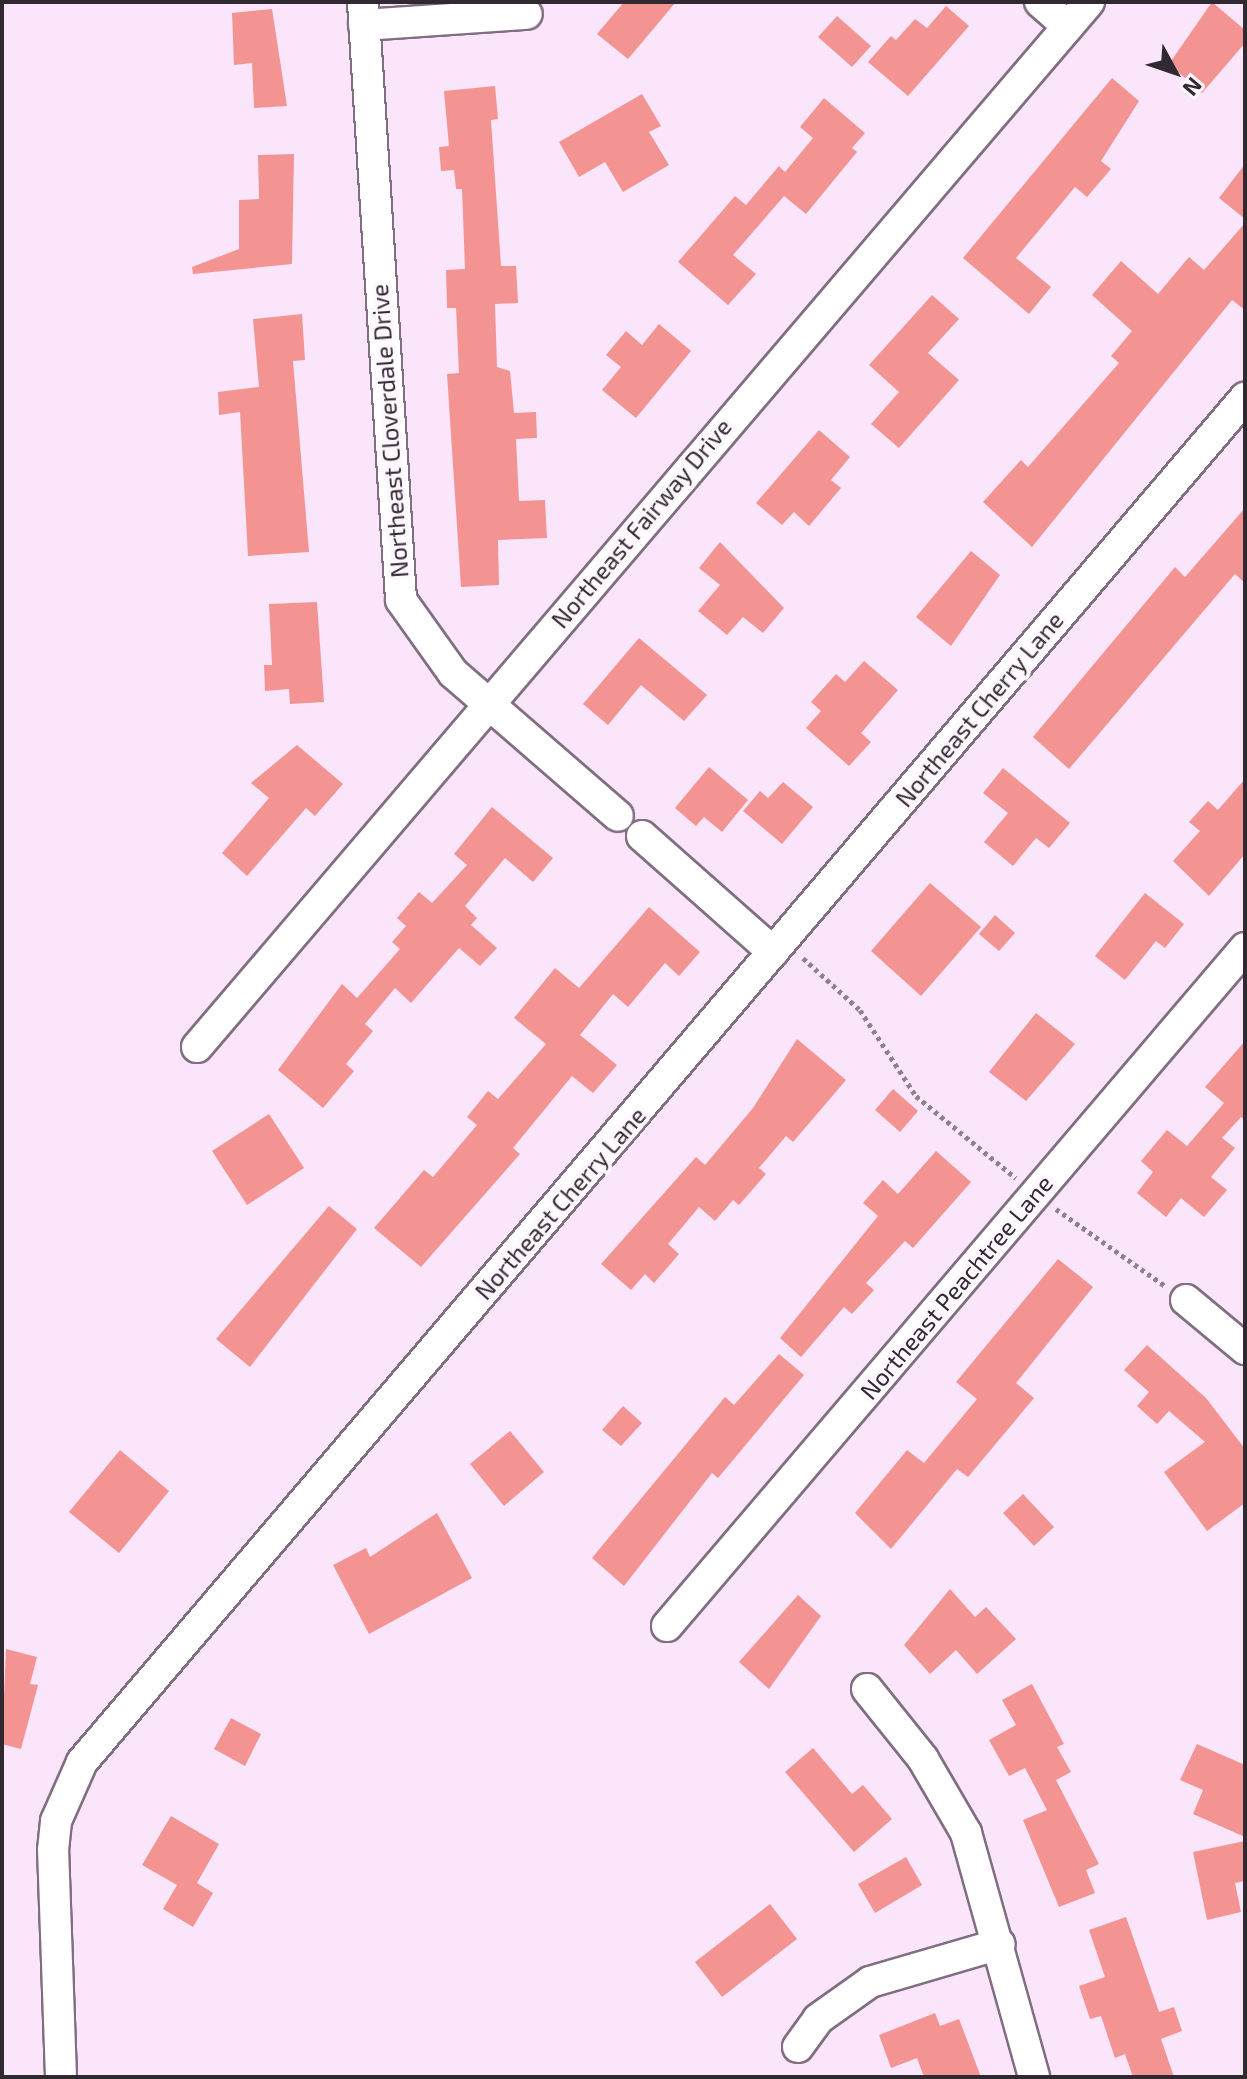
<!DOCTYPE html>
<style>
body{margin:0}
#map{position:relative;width:1247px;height:2079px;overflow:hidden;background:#fae5fa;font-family:"Exo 2",sans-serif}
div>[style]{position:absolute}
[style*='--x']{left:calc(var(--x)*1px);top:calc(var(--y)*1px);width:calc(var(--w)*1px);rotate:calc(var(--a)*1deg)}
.building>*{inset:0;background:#f39493}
.path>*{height:5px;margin-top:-2.5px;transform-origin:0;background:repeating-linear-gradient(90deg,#8e808e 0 4px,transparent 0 8px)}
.roads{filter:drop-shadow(2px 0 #806e81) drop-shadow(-2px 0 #806e81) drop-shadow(0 2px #806e81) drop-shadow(0 -2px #806e81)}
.street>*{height:30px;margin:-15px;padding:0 15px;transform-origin:15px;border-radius:15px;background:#fff}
span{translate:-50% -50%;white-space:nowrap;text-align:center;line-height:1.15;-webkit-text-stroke:8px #fdf8fd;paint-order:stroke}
.street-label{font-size:24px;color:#312931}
.frame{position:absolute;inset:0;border:4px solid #312931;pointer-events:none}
.north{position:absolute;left:1135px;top:32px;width:80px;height:80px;-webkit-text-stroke:6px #fdf8fd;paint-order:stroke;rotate:130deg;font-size:22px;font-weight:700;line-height:32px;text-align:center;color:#312931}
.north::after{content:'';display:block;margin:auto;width:28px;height:36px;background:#312931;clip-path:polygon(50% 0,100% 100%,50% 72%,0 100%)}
</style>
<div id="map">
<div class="building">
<div style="clip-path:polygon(624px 2px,676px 2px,628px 59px,597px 34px)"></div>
<div style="clip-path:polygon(1212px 2px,1245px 30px,1245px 43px,1202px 93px,1169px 64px)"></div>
<div style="clip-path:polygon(946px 6px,969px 26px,908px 96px,868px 62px,891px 36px,896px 40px,915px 19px,927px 28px)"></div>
<div style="clip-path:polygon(272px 9px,287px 106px,254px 108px,252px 63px,234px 65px,232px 13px)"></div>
<div style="clip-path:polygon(837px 16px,871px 46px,852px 67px,818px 37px)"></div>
<div style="clip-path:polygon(1112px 78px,1139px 101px,1101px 161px,1111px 169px,1087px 197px,1075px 187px,1016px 258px,1051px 287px,1029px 314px,963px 258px)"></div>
<div style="clip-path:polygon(495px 86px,498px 119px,491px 120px,501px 266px,516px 266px,518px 303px,495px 304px,497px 367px,510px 371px,514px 413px,536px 412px,537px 438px,516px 439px,519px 501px,545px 500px,547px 538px,498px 540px,499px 585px,461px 587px,447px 374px,459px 373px,456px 308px,447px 308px,446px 270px,465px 269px,462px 189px,456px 189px,454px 170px,441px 171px,439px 147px,449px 146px,444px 91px)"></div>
<div style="clip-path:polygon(642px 94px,661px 126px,649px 132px,669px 165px,623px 192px,605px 162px,579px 177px,559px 142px)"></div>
<div style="clip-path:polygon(824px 98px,865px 133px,852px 148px,857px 152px,806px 214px,784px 196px,733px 255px,756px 274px,728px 305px,678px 262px,735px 196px,746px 205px,779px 166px,785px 172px,813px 138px,800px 127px)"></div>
<div style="clip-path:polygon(294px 154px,292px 264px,193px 274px,192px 267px,239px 249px,239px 200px,259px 199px,258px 155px)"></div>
<div style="clip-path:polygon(1245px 164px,1245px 219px,1219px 198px)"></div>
<div style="clip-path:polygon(1245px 223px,1245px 310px,1232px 300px,1032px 547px,983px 502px,1021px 460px,1028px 467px,1119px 363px,1111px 356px,1132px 331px,1092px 295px,1121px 261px,1158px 294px,1189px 257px,1204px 270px)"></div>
<div style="clip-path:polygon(932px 295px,959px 319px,928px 353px,959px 380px,899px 448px,871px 424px,899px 392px,869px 365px)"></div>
<div style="clip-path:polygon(302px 314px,305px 360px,293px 361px,309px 552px,248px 556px,240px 412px,219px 415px,218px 392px,259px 387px,253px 319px)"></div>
<div style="clip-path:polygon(659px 324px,691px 351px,636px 418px,602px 390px,621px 367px,606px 355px,626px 331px,642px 345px)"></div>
<div style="clip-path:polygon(819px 430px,850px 457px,831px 480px,841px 488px,809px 526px,794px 512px,782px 525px,756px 503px)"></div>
<div style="clip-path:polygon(1245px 508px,1245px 583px,1235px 574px,1069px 769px,1033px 737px,1175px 567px,1185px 577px)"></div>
<div style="clip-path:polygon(720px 542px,784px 608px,763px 633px,743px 617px,727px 635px,698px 611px,720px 585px,699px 568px)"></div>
<div style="clip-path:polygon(971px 551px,1000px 575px,951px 646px,916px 617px)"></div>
<div style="clip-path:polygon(317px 602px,324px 702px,290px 704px,289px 689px,265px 691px,264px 665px,272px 665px,269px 604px)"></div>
<div style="clip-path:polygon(639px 638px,707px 695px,684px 721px,641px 685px,608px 725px,583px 704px)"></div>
<div style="clip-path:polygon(864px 661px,898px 690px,861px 733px,871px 742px,849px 766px,806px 728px,821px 711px,811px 702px,836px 674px,845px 682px)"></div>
<div style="clip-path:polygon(297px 745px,343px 784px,315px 816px,306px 808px,247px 876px,222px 853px,269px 798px,251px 783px)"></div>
<div style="clip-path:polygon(709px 767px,748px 800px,722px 832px,704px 817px,696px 826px,675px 808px)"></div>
<div style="clip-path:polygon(1003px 768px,1070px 823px,1049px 848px,1036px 838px,1013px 866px,984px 842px,1008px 813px,983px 793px)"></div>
<div style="clip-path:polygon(1245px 779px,1245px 854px,1209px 896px,1173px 861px,1200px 831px,1189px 822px,1208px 801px,1218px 810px)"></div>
<div style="clip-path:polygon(783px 782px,813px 807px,782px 844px,743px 811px,760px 791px,768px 798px)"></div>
<div style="clip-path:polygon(492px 807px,553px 858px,533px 882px,505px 858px,465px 906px,477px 918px,471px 925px,497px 948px,480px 966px,459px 948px,411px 1003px,395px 988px,365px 1024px,373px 1031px,346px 1064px,354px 1071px,323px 1108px,278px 1070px,342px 984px,357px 998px,400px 949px,392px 942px,406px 926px,397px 918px,419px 892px,432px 903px,467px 865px,454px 854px)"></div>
<div style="clip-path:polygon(930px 883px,981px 927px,921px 996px,871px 951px)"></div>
<div style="clip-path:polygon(1145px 893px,1184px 924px,1165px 948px,1156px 941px,1125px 980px,1095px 956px)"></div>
<div style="clip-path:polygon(649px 907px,700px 952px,679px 976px,665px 963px,628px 1007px,613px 994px,580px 1035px,617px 1065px,593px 1093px,572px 1076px,513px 1148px,520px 1154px,421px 1267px,374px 1228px,424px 1170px,433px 1177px,477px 1125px,467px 1117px,488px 1091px,498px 1099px,546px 1044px,514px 1018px,555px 968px,579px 988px)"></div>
<div style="clip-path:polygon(995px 915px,1015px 933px,999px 951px,979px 934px)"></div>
<div style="clip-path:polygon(1036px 1013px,1075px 1044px,1026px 1101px,989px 1072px)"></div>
<div style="clip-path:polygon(797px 1039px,846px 1080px,793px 1142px,786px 1136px,759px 1168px,766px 1174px,739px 1205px,733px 1200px,715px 1221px,699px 1207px,668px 1244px,679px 1254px,654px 1283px,645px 1274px,631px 1290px,601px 1264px,696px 1157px,705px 1165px,753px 1108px)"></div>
<div style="clip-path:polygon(1245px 1041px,1245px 1121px,1241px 1117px,1222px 1138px,1235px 1148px,1211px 1177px,1227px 1190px,1204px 1217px,1181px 1198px,1166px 1217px,1137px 1193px,1153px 1172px,1141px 1161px,1167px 1130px,1187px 1146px,1224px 1103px,1205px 1087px)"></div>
<div style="clip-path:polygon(893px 1089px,918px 1111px,900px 1132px,875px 1110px)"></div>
<div style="clip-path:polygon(269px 1114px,304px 1168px,247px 1205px,212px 1151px)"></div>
<div style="clip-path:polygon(936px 1151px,971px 1182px,913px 1248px,905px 1241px,866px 1283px,874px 1290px,852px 1314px,844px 1307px,801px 1357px,780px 1338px,878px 1216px,863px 1203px,883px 1180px,898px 1194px)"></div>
<div style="clip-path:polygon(329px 1206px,357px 1229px,250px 1367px,216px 1339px)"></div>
<div style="clip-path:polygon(1058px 1259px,1093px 1287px,1016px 1383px,1034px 1398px,968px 1477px,957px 1469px,891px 1549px,855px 1513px,907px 1450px,924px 1463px,977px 1399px,956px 1382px)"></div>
<div style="clip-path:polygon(1147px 1345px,1206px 1398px,1245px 1449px,1245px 1503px,1207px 1531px,1164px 1472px,1205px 1442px,1169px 1411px,1157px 1424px,1137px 1406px,1149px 1392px,1124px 1370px)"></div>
<div style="clip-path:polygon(779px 1354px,804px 1375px,718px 1478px,712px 1473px,624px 1586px,592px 1558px,725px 1397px,734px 1405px)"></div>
<div style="clip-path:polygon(623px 1406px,642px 1423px,621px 1446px,602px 1430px)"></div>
<div style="clip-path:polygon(510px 1431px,544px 1472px,504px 1506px,470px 1464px)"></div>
<div style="clip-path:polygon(120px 1450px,169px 1491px,119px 1553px,69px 1512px)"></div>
<div style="clip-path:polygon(1023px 1494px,1054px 1527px,1034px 1546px,1003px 1513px)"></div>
<div style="clip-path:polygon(437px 1513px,472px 1578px,369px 1634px,333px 1565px,366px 1548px,370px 1557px)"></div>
<div style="clip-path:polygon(950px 1589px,975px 1617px,986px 1607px,1016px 1639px,977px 1674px,956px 1650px,930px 1674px,904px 1645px)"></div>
<div style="clip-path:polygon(798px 1595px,821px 1616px,769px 1689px,739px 1662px)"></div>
<div style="clip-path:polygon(6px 1649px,37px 1657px,30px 1684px,38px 1685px,21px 1749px,2px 1744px)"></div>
<div style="clip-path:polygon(1032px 1684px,1064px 1744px,1057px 1747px,1071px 1772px,1056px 1780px,1099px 1864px,1086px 1870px,1095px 1893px,1059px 1907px,1023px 1820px,1047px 1810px,1025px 1768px,1009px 1776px,989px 1740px,1016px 1725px,1002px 1700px)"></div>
<div style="clip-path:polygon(231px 1718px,261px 1734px,245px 1766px,214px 1749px)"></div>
<div style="clip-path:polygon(1197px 1744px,1245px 1765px,1245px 1837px,1193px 1814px,1203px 1790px,1180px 1780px)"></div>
<div style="clip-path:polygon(813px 1748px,852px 1794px,863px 1785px,892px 1819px,854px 1852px,785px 1772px)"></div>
<div style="clip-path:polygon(171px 1816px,219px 1844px,197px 1883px,213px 1893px,193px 1927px,163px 1909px,177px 1885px,142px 1865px)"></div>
<div style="clip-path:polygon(1245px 1841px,1245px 1881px,1235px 1883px,1241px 1912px,1207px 1920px,1193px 1852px)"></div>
<div style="clip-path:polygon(906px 1857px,922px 1885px,875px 1913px,858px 1884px)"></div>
<div style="clip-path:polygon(770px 1904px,797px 1939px,722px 1997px,695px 1962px)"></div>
<div style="clip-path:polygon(1126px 1917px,1159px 2012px,1174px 2007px,1182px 2031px,1161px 2039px,1174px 2077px,1133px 2077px,1125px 2054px,1115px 2058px,1101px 2016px,1090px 2019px,1079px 1986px,1105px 1977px,1089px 1930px)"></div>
<div style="clip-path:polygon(935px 2013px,940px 2026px,959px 2019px,981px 2077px,924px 2077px,917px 2058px,891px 2068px,879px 2035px)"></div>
</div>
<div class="path">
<div style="--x:803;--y:958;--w:77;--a:42.4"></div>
<div style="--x:860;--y:1010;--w:103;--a:56.9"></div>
<div style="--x:916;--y:1096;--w:129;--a:39.4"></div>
<div style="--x:1056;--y:1209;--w:133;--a:35.2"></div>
</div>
<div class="roads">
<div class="street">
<div style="--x:363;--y:2;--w:599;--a:86.36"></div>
<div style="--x:401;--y:600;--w:90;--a:54.5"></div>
<div style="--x:453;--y:673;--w:218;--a:40.9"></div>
<div style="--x:1040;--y:2;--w:37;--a:41"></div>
<div style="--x:364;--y:25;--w:163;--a:-3.9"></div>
<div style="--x:642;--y:836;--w:175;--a:41.5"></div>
<div style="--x:197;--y:1047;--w:1374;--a:-49.52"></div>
<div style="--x:1186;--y:1300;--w:77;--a:39.7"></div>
<div style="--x:667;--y:1626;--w:891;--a:-49.55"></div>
<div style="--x:867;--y:1689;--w:90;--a:51.3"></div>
<div style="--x:923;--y:1759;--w:86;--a:59.8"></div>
<div style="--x:966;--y:1833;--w:253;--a:74.4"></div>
<div style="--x:798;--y:2047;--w:34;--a:-54"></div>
<div style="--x:818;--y:2019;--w:64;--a:-35.4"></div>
<div style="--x:870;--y:1982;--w:135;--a:-16.3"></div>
<div style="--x:61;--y:2077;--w:227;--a:-92"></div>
<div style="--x:53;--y:1850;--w:29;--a:-84"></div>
<div style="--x:56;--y:1821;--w:64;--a:-66.2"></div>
<div style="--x:82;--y:1762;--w:1793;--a:-49.55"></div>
</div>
</div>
<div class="street-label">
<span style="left:389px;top:431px;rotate:-94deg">Northeast Cloverdale Drive</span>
<span style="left:641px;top:523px;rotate:-50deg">Northeast Fairway Drive</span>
<span style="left:979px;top:709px;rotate:-50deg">Northeast Cherry Lane</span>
<span style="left:560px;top:1203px;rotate:-49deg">Northeast Cherry Lane</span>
<span style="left:956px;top:1287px;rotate:-50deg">Northeast Peachtree Lane</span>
</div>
<div class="frame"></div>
<div class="north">N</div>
</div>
